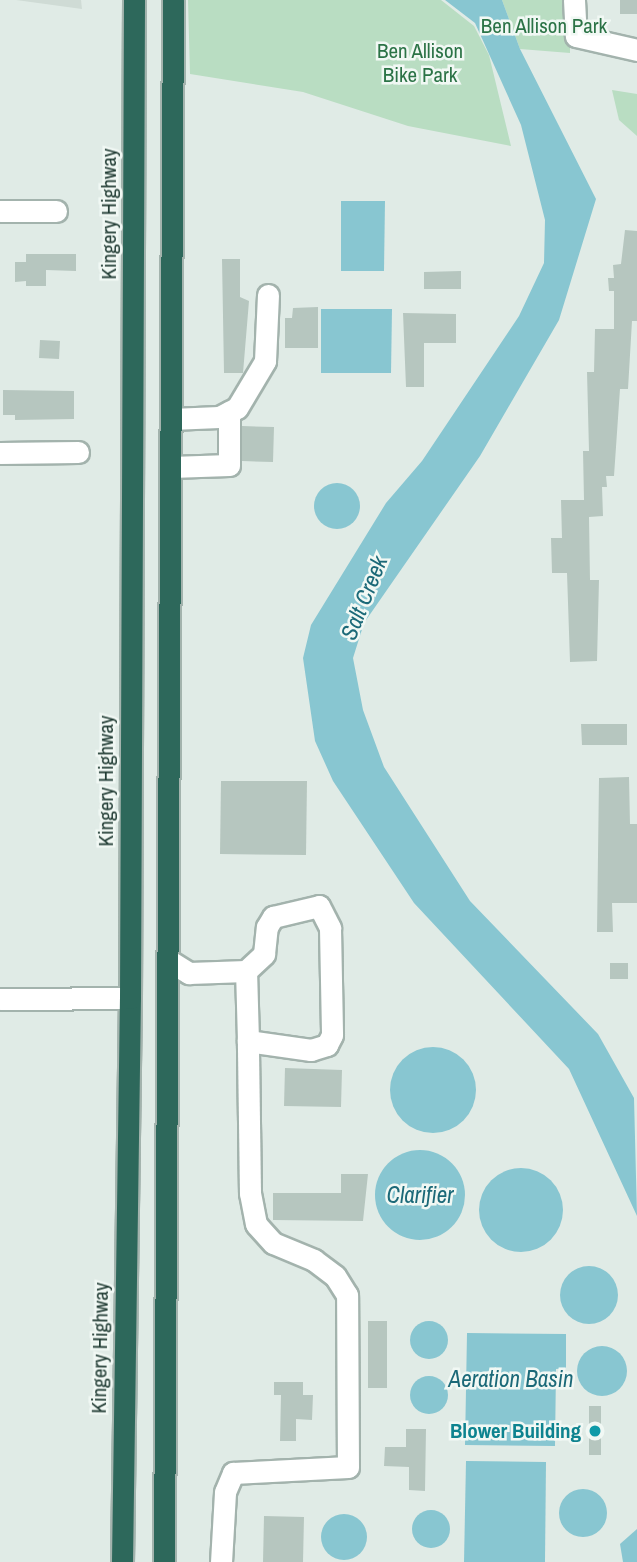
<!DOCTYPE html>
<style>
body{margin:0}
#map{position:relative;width:637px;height:1562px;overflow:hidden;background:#e0ebe6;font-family:"Archivo Narrow",sans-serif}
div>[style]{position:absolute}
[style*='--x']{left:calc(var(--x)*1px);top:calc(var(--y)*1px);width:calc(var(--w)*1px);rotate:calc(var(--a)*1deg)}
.built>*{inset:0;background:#cfdbd5}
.green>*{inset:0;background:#b9ddc2}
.water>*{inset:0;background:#88c6d1}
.round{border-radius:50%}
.building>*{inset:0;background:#b6c6bf}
.roads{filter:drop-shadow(2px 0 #a3b3ad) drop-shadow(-2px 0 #a3b3ad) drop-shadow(0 2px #a3b3ad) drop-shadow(0 -2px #a3b3ad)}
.minor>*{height:21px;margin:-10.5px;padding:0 10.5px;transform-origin:10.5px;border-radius:10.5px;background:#fff}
.highway>*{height:21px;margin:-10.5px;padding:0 10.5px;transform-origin:10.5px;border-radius:10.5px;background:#2d685b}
.dots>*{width:19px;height:19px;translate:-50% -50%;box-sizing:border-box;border:4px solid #f1f8f4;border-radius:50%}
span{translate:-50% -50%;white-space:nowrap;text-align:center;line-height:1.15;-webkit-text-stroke:5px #f1f8f4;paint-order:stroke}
.park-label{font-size:21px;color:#2b7346}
.street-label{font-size:21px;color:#213c34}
.culture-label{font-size:21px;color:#0d838f;font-weight:700}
.right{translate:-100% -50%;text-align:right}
.water-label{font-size:23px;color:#1b6978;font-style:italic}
</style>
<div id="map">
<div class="built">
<div style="clip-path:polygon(16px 0,81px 0,82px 9px)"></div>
</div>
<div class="green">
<div style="clip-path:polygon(188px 0,441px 0,474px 26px,489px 55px,511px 146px,408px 126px,303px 92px,190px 74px)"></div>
<div style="clip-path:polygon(502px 0,570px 0,570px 53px,520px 49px)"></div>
<div style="clip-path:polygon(612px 90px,637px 94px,637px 136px,619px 120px)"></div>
</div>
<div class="water">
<div style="clip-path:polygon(445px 0,502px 0,520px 49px,596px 199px,559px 320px,480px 456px,364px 623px,353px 658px,363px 710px,384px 767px,470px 901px,598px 1034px,634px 1098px,637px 1216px,569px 1069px,414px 903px,333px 781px,315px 741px,303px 658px,311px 625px,386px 503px,422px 461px,519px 316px,544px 263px,545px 220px,521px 125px,475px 23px)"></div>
<div style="clip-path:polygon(341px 201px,385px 201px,384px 271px,341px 271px)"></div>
<div style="clip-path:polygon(321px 309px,392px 309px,391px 373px,321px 373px)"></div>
<div class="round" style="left:314px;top:483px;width:46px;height:46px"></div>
<div class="round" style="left:390px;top:1047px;width:86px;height:86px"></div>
<div class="round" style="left:375px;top:1150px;width:90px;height:90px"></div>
<div class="round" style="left:479px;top:1168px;width:84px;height:84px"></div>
<div class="round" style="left:560px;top:1266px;width:58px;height:58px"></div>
<div class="round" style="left:410px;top:1321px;width:38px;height:38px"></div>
<div style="clip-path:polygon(467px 1333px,566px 1334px,566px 1368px,556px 1369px,555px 1446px,465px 1445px)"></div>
<div class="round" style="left:577px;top:1346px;width:50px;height:50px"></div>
<div class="round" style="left:410px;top:1376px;width:38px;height:38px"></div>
<div style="clip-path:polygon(466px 1461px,546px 1462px,545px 1562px,464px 1562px)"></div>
<div class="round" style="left:559px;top:1489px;width:48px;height:48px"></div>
<div class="round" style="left:412px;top:1510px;width:38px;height:38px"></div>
<div class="round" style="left:321px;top:1514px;width:46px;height:46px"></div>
<div style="clip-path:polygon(637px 1529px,637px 1562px,623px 1562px,620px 1544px)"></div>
</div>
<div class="building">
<div style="clip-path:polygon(620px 0,637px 0,637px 14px,620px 14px)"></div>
<div style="clip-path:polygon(625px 230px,637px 231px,637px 321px,632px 321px,628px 389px,620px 389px,614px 476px,606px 476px,607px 487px,602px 487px,603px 516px,589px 517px,590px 580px,599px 580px,597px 661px,570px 662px,567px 573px,552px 573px,551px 538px,562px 538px,561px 500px,584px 500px,583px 451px,589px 451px,587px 372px,594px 372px,595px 329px,614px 329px,614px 291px,609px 291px,608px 278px,614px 278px,613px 265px,621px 264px)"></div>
<div style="clip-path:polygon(26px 254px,76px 254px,76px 271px,46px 270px,46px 286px,26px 286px,26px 281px,15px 282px,15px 262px,26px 262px)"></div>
<div style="clip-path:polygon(222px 259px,240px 259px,240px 297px,249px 301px,243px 373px,224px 373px)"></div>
<div style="clip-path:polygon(461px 271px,461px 289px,424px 289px,424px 272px)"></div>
<div style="clip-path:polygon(318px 307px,318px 348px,285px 348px,285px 318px,292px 318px,293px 308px)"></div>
<div style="clip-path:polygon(403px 313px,456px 314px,456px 343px,424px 343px,424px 387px,406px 387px)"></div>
<div style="clip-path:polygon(40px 340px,60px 341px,59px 359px,39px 358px)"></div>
<div style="clip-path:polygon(3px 390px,74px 391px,74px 419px,15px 420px,15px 415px,3px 415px)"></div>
<div style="clip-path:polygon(242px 426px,274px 427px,273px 462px,242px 461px)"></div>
<div style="clip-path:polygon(581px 724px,627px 724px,627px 745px,582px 745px)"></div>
<div style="clip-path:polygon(629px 777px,630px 824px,637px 824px,637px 903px,612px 903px,613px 932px,597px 932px,599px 778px)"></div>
<div style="clip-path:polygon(221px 781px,307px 781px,306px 855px,220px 854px)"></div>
<div style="clip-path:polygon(610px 963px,628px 963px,628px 979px,610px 979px)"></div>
<div style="clip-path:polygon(285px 1068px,342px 1070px,341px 1107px,284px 1106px)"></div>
<div style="clip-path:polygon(341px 1174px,368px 1174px,363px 1221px,273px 1220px,273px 1193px,341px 1193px)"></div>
<div style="clip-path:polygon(368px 1321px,387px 1321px,387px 1388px,368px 1388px)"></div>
<div style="clip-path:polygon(274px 1382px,303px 1382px,303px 1395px,313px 1395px,312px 1420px,296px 1419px,296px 1441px,280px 1441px,281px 1395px,274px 1395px)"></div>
<div style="clip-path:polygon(589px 1406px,601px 1406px,601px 1455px,589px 1455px)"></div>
<div style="clip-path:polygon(406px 1429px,426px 1429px,425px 1491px,409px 1490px,409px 1467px,384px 1466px,385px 1447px,406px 1447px)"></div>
<div style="clip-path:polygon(264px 1516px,304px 1517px,303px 1562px,263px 1562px)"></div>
</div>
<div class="roads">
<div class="minor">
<div style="--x:574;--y:0;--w:36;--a:87"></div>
<div style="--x:576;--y:36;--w:63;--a:12.9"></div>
<div style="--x:0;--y:211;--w:56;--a:0"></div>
<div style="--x:171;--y:419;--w:48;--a:-2.4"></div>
<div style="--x:219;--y:417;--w:20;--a:-27"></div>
<div style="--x:237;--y:408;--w:55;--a:-59.2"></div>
<div style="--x:265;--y:361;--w:66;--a:-87.4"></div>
<div style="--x:0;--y:453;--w:78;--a:-0.7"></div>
<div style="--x:171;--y:467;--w:58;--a:-2"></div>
<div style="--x:229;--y:465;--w:53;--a:-90"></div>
<div style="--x:168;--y:960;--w:25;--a:32"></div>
<div style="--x:189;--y:973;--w:57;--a:-2"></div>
<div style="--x:246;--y:971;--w:25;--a:-43"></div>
<div style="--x:264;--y:954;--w:27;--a:-84"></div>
<div style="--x:267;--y:927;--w:12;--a:-59"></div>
<div style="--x:273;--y:917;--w:47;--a:-13.4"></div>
<div style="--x:319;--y:906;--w:25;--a:63"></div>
<div style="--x:330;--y:928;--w:107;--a:88.9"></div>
<div style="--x:332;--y:1035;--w:11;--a:117"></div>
<div style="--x:327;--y:1045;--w:17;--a:163"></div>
<div style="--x:311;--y:1050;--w:64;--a:-171.9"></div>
<div style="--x:248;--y:1041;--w:70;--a:-91.6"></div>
<div style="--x:0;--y:999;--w:130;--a:-0.4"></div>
<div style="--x:221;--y:1562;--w:70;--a:-86.7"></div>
<div style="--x:225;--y:1492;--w:21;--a:-67"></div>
<div style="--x:233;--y:1473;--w:115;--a:-3"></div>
<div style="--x:348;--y:1467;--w:172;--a:-90.3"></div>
<div style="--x:347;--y:1295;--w:22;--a:-122"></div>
<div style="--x:335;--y:1276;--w:26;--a:-143"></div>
<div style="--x:314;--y:1260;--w:44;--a:-157.5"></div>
<div style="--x:273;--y:1243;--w:25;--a:-132"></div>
<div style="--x:256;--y:1224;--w:32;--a:-101"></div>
<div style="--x:250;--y:1193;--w:152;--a:-90.8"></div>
</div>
<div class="highway">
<div style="--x:122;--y:1562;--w:564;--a:-89.19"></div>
<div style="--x:130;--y:998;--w:998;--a:-89.77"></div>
<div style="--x:164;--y:1562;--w:1562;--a:-89.67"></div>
</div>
</div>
<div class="dots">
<div style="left:595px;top:1431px;background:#0f9aa8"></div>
</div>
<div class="park-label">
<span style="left:544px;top:26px">Ben Allison Park</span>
<span style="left:420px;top:63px">Ben Allison<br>Bike Park</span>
</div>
<div class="street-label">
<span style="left:109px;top:214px;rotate:-90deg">Kingery Highway</span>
<span style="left:106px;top:781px;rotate:-90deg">Kingery Highway</span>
<span style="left:100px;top:1348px;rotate:-89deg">Kingery Highway</span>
</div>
<div class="culture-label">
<span class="right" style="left:581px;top:1431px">Blower Building</span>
</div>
<div class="water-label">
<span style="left:364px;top:598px;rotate:-68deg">Salt Creek</span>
<span style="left:420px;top:1195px">Clarifier</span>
<span style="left:511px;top:1379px">Aeration Basin</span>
</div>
</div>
